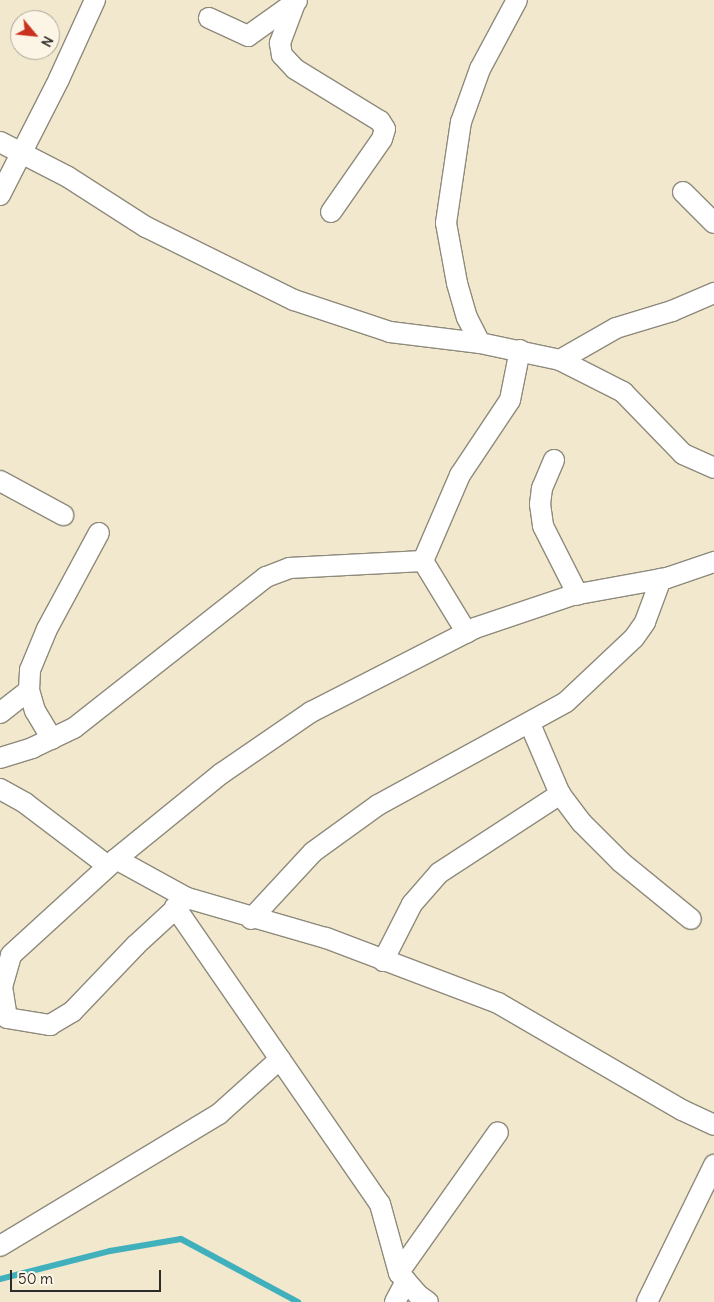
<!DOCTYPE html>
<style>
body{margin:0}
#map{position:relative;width:714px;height:1302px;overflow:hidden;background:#f2e8cd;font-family:Delius,sans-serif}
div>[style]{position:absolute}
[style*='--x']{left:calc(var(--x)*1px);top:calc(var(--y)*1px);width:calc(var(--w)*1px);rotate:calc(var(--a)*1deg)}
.stream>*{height:6px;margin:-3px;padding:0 3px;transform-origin:3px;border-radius:3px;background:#41b0bd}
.roads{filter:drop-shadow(1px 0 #8e8a7c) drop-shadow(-1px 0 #8e8a7c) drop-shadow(0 1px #8e8a7c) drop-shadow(0 -1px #8e8a7c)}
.street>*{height:20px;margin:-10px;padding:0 10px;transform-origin:10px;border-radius:10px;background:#fff}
span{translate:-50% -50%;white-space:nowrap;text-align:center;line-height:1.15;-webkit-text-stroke:5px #fcf5e5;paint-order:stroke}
.north{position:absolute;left:10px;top:10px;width:50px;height:50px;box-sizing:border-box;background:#fcf5e5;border:1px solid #a8a49b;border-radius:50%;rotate:118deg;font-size:14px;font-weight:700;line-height:20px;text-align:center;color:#2b2b2b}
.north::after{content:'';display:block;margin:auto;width:18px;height:22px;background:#c8321e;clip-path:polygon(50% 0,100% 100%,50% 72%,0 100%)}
.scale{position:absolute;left:10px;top:1270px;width:151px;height:22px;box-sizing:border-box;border:2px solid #2b2b2b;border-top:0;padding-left:6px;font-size:15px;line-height:18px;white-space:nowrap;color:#2b2b2b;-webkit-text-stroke:4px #fcf5e5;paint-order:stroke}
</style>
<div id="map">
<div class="stream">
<div style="--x:0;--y:1279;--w:114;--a:-14.3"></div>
<div style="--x:110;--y:1251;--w:72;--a:-9.6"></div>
<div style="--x:181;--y:1239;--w:133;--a:28.3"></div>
</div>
<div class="roads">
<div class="street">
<div style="--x:291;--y:0;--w:5;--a:37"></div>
<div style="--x:295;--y:3;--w:43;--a:110.6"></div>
<div style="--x:280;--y:43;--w:12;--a:81"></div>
<div style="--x:282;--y:55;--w:19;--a:47"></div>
<div style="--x:295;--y:69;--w:100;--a:31.5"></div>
<div style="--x:380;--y:121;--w:9;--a:58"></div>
<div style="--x:385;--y:129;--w:10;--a:107"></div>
<div style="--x:382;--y:139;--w:89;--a:124.9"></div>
<div style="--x:209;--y:18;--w:43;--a:24.8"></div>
<div style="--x:248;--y:36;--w:60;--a:-35.5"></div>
<div style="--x:0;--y:142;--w:76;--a:27.2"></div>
<div style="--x:68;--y:177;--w:93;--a:32.7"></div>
<div style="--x:146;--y:227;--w:165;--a:26.3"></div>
<div style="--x:294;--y:300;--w:101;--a:18.4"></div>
<div style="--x:390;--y:332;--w:91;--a:7"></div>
<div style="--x:480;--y:343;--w:82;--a:12"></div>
<div style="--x:560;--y:360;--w:71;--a:26.9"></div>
<div style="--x:623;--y:392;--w:86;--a:45.9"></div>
<div style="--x:683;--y:454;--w:34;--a:24"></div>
<div style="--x:683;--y:192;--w:44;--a:45"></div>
<div style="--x:0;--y:195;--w:130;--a:-63"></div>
<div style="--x:59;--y:79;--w:87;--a:-65.5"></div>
<div style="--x:480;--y:343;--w:28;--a:-117"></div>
<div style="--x:467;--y:318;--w:36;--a:-106"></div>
<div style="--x:457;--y:283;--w:61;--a:-100.4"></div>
<div style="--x:446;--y:223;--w:102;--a:-81.6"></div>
<div style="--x:461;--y:122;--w:56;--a:-70.3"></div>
<div style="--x:480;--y:69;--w:78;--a:-61.8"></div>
<div style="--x:560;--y:360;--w:64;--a:-29.7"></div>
<div style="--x:616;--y:328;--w:59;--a:-16.9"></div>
<div style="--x:672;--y:311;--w:46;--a:-23.2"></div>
<div style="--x:554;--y:460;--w:30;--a:113"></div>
<div style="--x:542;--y:488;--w:16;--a:97"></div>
<div style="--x:540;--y:504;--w:22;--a:82"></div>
<div style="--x:543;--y:526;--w:77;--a:63.1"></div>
<div style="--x:0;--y:481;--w:72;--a:28.4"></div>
<div style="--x:423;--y:561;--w:94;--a:-66.7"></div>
<div style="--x:460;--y:475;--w:90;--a:-56.3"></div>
<div style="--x:510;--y:400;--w:51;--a:-78.7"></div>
<div style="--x:0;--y:713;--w:37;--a:-38"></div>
<div style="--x:530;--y:724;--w:76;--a:66.8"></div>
<div style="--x:560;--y:794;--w:36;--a:53"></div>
<div style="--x:582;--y:823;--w:55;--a:45"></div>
<div style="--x:621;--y:862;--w:90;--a:39.2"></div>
<div style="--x:52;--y:739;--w:33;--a:-121"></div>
<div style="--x:35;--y:711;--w:22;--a:-106"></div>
<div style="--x:29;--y:690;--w:20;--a:-87"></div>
<div style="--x:30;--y:670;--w:44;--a:-67.5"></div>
<div style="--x:47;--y:629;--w:109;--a:-61.6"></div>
<div style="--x:0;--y:758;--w:34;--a:-17"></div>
<div style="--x:32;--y:748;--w:47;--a:-25.5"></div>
<div style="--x:74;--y:728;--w:244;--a:-38.2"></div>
<div style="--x:266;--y:577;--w:25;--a:-21"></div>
<div style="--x:289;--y:568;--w:134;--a:-3"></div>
<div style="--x:423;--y:561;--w:84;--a:58.6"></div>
<div style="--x:0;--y:789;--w:29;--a:29"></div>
<div style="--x:25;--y:803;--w:104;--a:37.2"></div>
<div style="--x:116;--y:859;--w:81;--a:28.8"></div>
<div style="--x:187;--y:898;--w:145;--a:16.1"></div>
<div style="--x:326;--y:938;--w:184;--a:20.7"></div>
<div style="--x:498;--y:1003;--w:213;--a:30.2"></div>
<div style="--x:682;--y:1110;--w:35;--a:25"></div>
<div style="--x:175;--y:907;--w:361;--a:55.4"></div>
<div style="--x:380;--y:1204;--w:72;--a:74.6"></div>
<div style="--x:399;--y:1273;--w:29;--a:49"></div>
<div style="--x:418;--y:1295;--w:12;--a:35"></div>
<div style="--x:251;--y:919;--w:91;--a:-47.2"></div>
<div style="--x:313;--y:852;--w:80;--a:-35.9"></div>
<div style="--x:378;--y:805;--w:214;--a:-28.7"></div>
<div style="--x:566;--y:702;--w:93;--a:-43.3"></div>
<div style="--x:634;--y:638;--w:19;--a:-55"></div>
<div style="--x:645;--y:622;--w:46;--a:-69.6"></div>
<div style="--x:383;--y:961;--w:64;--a:-63"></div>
<div style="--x:412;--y:904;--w:41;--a:-48.9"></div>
<div style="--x:439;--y:873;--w:145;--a:-33.1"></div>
<div style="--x:7;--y:1018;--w:31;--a:-99"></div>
<div style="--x:2;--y:987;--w:33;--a:-74"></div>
<div style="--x:11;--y:955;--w:142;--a:-42.4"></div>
<div style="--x:116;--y:859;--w:136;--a:-39.1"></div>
<div style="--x:222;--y:773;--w:108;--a:-34.4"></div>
<div style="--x:311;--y:712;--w:184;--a:-27.1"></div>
<div style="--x:475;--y:628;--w:103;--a:-18.6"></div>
<div style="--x:573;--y:595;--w:96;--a:-10.3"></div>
<div style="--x:667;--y:578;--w:50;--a:-18.8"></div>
<div style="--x:7;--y:1018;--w:44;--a:9.2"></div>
<div style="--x:50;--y:1025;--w:26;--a:-31"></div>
<div style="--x:72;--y:1012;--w:93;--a:-46.3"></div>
<div style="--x:136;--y:945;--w:67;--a:-42.6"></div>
<div style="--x:0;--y:1246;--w:256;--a:-31.1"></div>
<div style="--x:219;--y:1114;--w:82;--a:-42"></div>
<div style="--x:399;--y:1272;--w:171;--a:-54.7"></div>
<div style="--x:395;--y:1302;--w:24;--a:-62"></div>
<div style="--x:647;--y:1302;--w:153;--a:-63.9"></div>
</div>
</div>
<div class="north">N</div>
<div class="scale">50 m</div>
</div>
